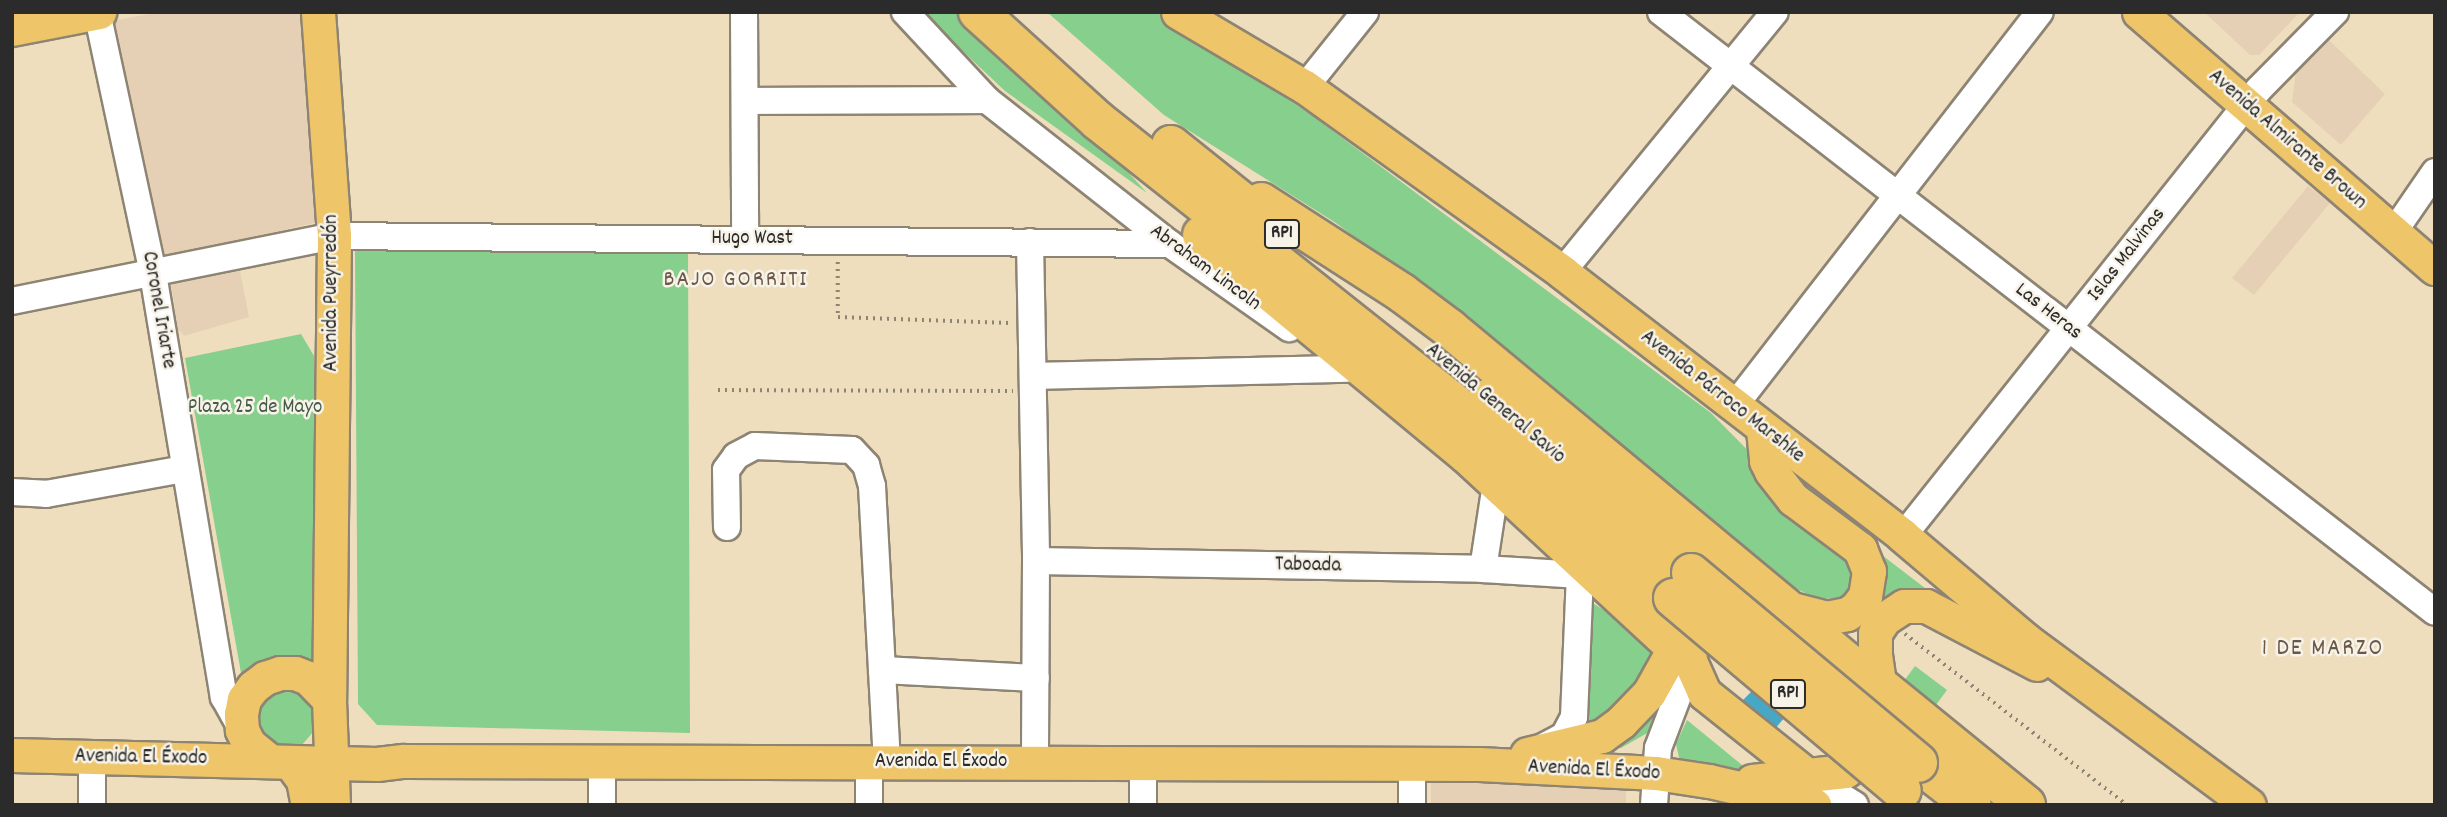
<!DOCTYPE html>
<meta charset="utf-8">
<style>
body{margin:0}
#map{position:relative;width:2447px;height:817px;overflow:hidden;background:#efdebe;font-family:Dekko,sans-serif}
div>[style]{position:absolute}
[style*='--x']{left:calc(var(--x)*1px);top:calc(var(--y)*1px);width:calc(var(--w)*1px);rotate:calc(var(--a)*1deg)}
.built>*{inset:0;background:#e6d0b5}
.green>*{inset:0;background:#86cf8c}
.water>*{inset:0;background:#47a7c6}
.path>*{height:3.5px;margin-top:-1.75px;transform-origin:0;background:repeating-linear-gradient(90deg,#8d8474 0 2px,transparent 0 7px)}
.roads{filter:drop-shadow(2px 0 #8d8474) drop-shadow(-2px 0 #8d8474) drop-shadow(0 2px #8d8474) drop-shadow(0 -2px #8d8474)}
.minor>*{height:26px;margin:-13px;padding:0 13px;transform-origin:13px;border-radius:13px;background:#fff}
.major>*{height:33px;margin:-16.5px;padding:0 16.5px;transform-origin:16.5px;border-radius:16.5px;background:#eec569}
.highway>*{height:38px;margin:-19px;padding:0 19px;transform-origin:19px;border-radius:19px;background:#eec569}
.bridges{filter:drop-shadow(2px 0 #8d8474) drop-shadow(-2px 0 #8d8474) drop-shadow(0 2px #8d8474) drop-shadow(0 -2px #8d8474)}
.highway-bridge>*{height:38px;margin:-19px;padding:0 19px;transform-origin:19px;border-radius:19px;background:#eec569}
span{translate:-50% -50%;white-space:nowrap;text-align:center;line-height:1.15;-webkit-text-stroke:5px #f7f3e8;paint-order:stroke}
.shield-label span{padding:2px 5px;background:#f7f3e8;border:2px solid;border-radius:5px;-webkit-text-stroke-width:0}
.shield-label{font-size:19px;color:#2b2b2b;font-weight:700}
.street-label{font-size:21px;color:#2b2b2b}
.park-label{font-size:21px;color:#465c48}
.neighbourhood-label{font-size:23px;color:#6b5849;letter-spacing:2px}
.quarter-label{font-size:24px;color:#6b5849;letter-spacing:2px}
.frame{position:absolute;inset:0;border:14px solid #2b2b2b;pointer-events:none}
</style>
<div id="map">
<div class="built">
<div style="clip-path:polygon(159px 12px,303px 12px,323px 221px,158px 258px,113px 21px)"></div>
<div style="clip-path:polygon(2204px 12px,2300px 12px,2259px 55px,2250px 55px)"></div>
<div style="clip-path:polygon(2328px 39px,2385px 94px,2341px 145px,2292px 102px,2296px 70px)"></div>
<div style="clip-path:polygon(2308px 186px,2330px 203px,2254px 295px,2232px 278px)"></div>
<div style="clip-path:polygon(240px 271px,249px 317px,184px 336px,180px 331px,177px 332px,173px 320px,175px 309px,171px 284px)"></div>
<div style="clip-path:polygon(1431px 783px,1626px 784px,1626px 805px,1431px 805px)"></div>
</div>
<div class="green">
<div style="clip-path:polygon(921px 12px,964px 12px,1065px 102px,1147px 193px,1005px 91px)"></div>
<div style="clip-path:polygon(1047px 12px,1157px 12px,1313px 116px,1711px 413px,1854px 558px,1860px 576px,1845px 598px,1818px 599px,1780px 581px,1557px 391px,1336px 223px,1164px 115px)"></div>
<div style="clip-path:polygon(688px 249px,690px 733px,377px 725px,358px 704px,355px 250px)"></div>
<div style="clip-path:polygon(301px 334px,314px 356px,320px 674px,243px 684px,185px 358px)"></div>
<div style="clip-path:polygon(1874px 549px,1938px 598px,1876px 612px)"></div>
<div style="clip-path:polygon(1594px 604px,1618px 618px,1648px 648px,1652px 659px,1649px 670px,1598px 727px,1586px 724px)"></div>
<div style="clip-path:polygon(1915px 666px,1947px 690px,1936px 705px,1904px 681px)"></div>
<div style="clip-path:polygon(275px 688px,295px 688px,311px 701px,315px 711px,314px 731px,301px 746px,273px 746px,259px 731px,256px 720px,260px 700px)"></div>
<div style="clip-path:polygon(1664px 698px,1649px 732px,1621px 748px,1603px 748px)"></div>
<div style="clip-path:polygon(1687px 720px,1753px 774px,1680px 762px,1676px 744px)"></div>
</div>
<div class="water">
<div style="clip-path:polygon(1752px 691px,1785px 717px,1774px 730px,1740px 703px)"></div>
</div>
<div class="path">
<div style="--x:838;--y:262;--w:55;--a:90"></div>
<div style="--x:838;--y:317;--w:171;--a:2"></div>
<div style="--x:718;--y:390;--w:295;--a:0.2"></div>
<div style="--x:1905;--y:634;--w:280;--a:37.6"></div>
</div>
<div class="roads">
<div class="minor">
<div style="--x:97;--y:12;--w:268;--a:77.9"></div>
<div style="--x:153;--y:274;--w:429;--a:80.5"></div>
<div style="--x:224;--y:697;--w:38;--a:61"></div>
<div style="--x:744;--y:12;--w:227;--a:89.7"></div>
<div style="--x:905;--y:12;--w:120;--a:47"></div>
<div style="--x:987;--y:100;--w:233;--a:38.2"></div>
<div style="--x:1170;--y:244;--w:146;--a:35.2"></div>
<div style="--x:1661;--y:12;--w:979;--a:37.78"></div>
<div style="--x:1305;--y:87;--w:96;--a:-51.3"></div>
<div style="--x:746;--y:101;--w:241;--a:-0.2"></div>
<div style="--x:2393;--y:233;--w:74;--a:-55.5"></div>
<div style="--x:1030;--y:242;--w:319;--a:88.9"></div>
<div style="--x:1036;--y:561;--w:201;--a:90.3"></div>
<div style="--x:1562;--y:272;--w:336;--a:-50.7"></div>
<div style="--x:12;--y:301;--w:328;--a:-11.4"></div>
<div style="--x:334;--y:236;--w:836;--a:0.55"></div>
<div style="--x:1033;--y:376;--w:313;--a:-1.3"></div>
<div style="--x:1735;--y:405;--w:497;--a:-52.2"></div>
<div style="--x:12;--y:492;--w:34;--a:3"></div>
<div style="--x:46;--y:494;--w:140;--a:-10.3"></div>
<div style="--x:727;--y:527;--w:57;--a:-91"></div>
<div style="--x:726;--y:470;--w:17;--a:-54"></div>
<div style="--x:736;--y:456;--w:21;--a:-28"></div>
<div style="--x:755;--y:446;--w:97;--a:2.4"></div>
<div style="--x:852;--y:450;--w:21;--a:47"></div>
<div style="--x:866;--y:465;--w:22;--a:74"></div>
<div style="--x:872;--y:486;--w:276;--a:86.9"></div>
<div style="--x:1903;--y:536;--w:570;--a:-51.48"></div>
<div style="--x:2258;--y:90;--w:110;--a:-45.4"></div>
<div style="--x:1036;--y:561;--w:447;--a:1"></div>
<div style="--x:1483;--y:569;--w:97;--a:3.5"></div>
<div style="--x:1483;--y:569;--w:79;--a:-81.3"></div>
<div style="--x:882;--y:670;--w:154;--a:3"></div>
<div style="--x:1543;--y:747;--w:24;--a:-28"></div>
<div style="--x:1564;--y:736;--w:21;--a:-62"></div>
<div style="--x:1574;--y:717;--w:142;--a:-87.6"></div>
<div style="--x:1580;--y:575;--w:14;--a:-73"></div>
<div style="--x:92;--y:756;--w:49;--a:90"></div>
<div style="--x:602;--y:762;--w:43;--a:90"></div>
<div style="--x:869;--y:762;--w:43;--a:90"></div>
<div style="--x:1143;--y:763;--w:42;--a:90"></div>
<div style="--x:1412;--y:765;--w:40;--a:90"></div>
<div style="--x:1808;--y:776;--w:55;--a:31.7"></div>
<div style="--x:1654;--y:805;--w:57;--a:-86"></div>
<div style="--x:1658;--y:748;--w:59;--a:-69.1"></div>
<div style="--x:1679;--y:693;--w:47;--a:-86.3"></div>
</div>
<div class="major">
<div style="--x:318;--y:12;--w:225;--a:85.9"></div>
<div style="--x:334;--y:236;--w:464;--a:90.6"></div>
<div style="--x:329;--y:700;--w:105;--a:87.8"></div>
<div style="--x:1178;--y:12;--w:147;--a:30.6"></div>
<div style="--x:1305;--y:87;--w:317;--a:35.7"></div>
<div style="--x:1562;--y:272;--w:431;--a:37.7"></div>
<div style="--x:1903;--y:536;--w:161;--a:40.2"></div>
<div style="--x:2026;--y:640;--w:277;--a:36.5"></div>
<div style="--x:2139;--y:12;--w:391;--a:40.9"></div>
<div style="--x:12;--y:29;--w:89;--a:-11.1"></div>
<div style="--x:1763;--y:430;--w:31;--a:84"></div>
<div style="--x:1766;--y:461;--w:11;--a:63"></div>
<div style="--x:1771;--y:471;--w:36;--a:52"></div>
<div style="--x:1793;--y:499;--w:84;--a:36.7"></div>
<div style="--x:1860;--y:549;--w:24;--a:68"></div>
<div style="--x:1869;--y:571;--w:25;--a:99"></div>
<div style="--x:1865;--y:596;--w:15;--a:127"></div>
<div style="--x:1856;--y:608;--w:11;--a:146"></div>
<div style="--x:1847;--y:614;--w:20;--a:169"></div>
<div style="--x:1827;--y:618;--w:40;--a:-165.6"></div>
<div style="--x:1760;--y:597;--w:27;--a:22"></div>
<div style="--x:1785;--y:607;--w:125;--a:39.8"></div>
<div style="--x:1688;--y:624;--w:37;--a:87"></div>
<div style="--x:1690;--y:661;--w:35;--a:66"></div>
<div style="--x:1704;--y:693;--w:133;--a:38.6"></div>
<div style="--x:1527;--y:754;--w:77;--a:-13.5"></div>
<div style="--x:1602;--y:736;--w:24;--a:-36"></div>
<div style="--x:1621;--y:722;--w:40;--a:-46"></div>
<div style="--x:1649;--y:693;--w:78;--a:-60.8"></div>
<div style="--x:12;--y:755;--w:365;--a:1.4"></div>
<div style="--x:377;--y:764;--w:26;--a:-7"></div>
<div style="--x:403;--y:761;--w:1076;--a:0.16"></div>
<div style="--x:1479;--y:764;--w:177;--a:2.9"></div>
<div style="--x:1656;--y:773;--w:54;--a:8.6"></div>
<div style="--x:1709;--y:781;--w:108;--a:12.9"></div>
<div style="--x:270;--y:761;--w:27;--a:-141"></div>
<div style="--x:249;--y:744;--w:16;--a:-117"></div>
<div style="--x:242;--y:730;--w:16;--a:-94"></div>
<div style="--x:241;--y:714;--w:15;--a:-79"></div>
<div style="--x:244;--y:699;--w:15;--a:-53"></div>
<div style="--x:253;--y:687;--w:15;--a:-37"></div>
<div style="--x:265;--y:678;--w:16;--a:-18"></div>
<div style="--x:280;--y:673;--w:15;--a:0"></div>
<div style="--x:295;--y:673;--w:14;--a:21"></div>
<div style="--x:308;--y:678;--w:30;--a:46"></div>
<div style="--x:290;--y:762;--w:22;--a:54"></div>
<div style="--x:303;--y:780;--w:25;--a:79"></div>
<div style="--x:1752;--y:781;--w:94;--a:-6.1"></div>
<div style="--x:1845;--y:771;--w:36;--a:-34"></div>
<div style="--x:1875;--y:751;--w:23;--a:-61"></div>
<div style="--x:1886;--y:731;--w:77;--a:-98.2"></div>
<div style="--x:1875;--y:655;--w:22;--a:-90"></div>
<div style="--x:1875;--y:633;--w:17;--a:-57"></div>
<div style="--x:1884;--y:619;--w:24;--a:-33"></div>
<div style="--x:1904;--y:606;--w:22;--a:0"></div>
<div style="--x:1926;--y:606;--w:125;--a:27.6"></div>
</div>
<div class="highway">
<div style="--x:978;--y:12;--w:161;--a:42.2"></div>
<div style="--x:1097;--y:120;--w:473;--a:38.4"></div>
<div style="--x:1468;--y:414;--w:275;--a:41.9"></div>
<div style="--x:1171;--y:145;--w:136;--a:38.7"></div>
<div style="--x:1261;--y:202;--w:168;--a:32.8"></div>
<div style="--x:1402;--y:293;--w:59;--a:36.7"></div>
<div style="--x:1449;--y:328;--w:437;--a:39.7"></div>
<div style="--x:1202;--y:235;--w:344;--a:39.6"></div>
<div style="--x:1467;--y:454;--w:282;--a:42.8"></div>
<div style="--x:1489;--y:398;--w:267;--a:40.9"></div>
<div style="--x:1881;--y:687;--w:187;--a:39.1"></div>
<div style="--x:1918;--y:763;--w:68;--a:37.9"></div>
</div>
</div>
<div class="bridges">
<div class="highway-bridge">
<div style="--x:1691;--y:573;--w:296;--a:39.9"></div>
<div style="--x:1673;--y:598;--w:299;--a:40.1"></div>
</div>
</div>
<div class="shield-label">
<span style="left:1282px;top:234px">RP1</span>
<span style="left:1788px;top:694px">RP1</span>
</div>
<div class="street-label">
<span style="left:2287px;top:140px;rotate:41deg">Avenida Almirante Brown</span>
<span style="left:752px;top:239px">Hugo Wast</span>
<span style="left:2127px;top:255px;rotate:-52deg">Islas Malvinas</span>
<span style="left:1205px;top:268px;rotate:36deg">Abraham Lincoln</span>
<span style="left:332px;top:293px;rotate:-90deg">Avenida Pueyrredón</span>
<span style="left:158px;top:310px;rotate:80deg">Coronel Iriarte</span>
<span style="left:2048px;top:312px;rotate:38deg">Las Heras</span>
<span style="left:1722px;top:397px;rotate:38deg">Avenida Párroco Marshke</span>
<span style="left:1495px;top:404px;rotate:40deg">Avenida General Savio</span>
<span style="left:1308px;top:566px;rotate:1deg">Taboada</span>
<span style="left:141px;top:758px;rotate:1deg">Avenida El Éxodo</span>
<span style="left:941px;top:762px">Avenida El Éxodo</span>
<span style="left:1594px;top:771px;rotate:3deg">Avenida El Éxodo</span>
</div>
<div class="park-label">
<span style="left:255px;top:408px">Plaza 25 de Mayo</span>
</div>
<div class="neighbourhood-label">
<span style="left:736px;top:281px">BAJO GORRITI</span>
</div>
<div class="quarter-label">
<span style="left:2323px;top:650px">1 DE MARZO</span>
</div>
<div class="frame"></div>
</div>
